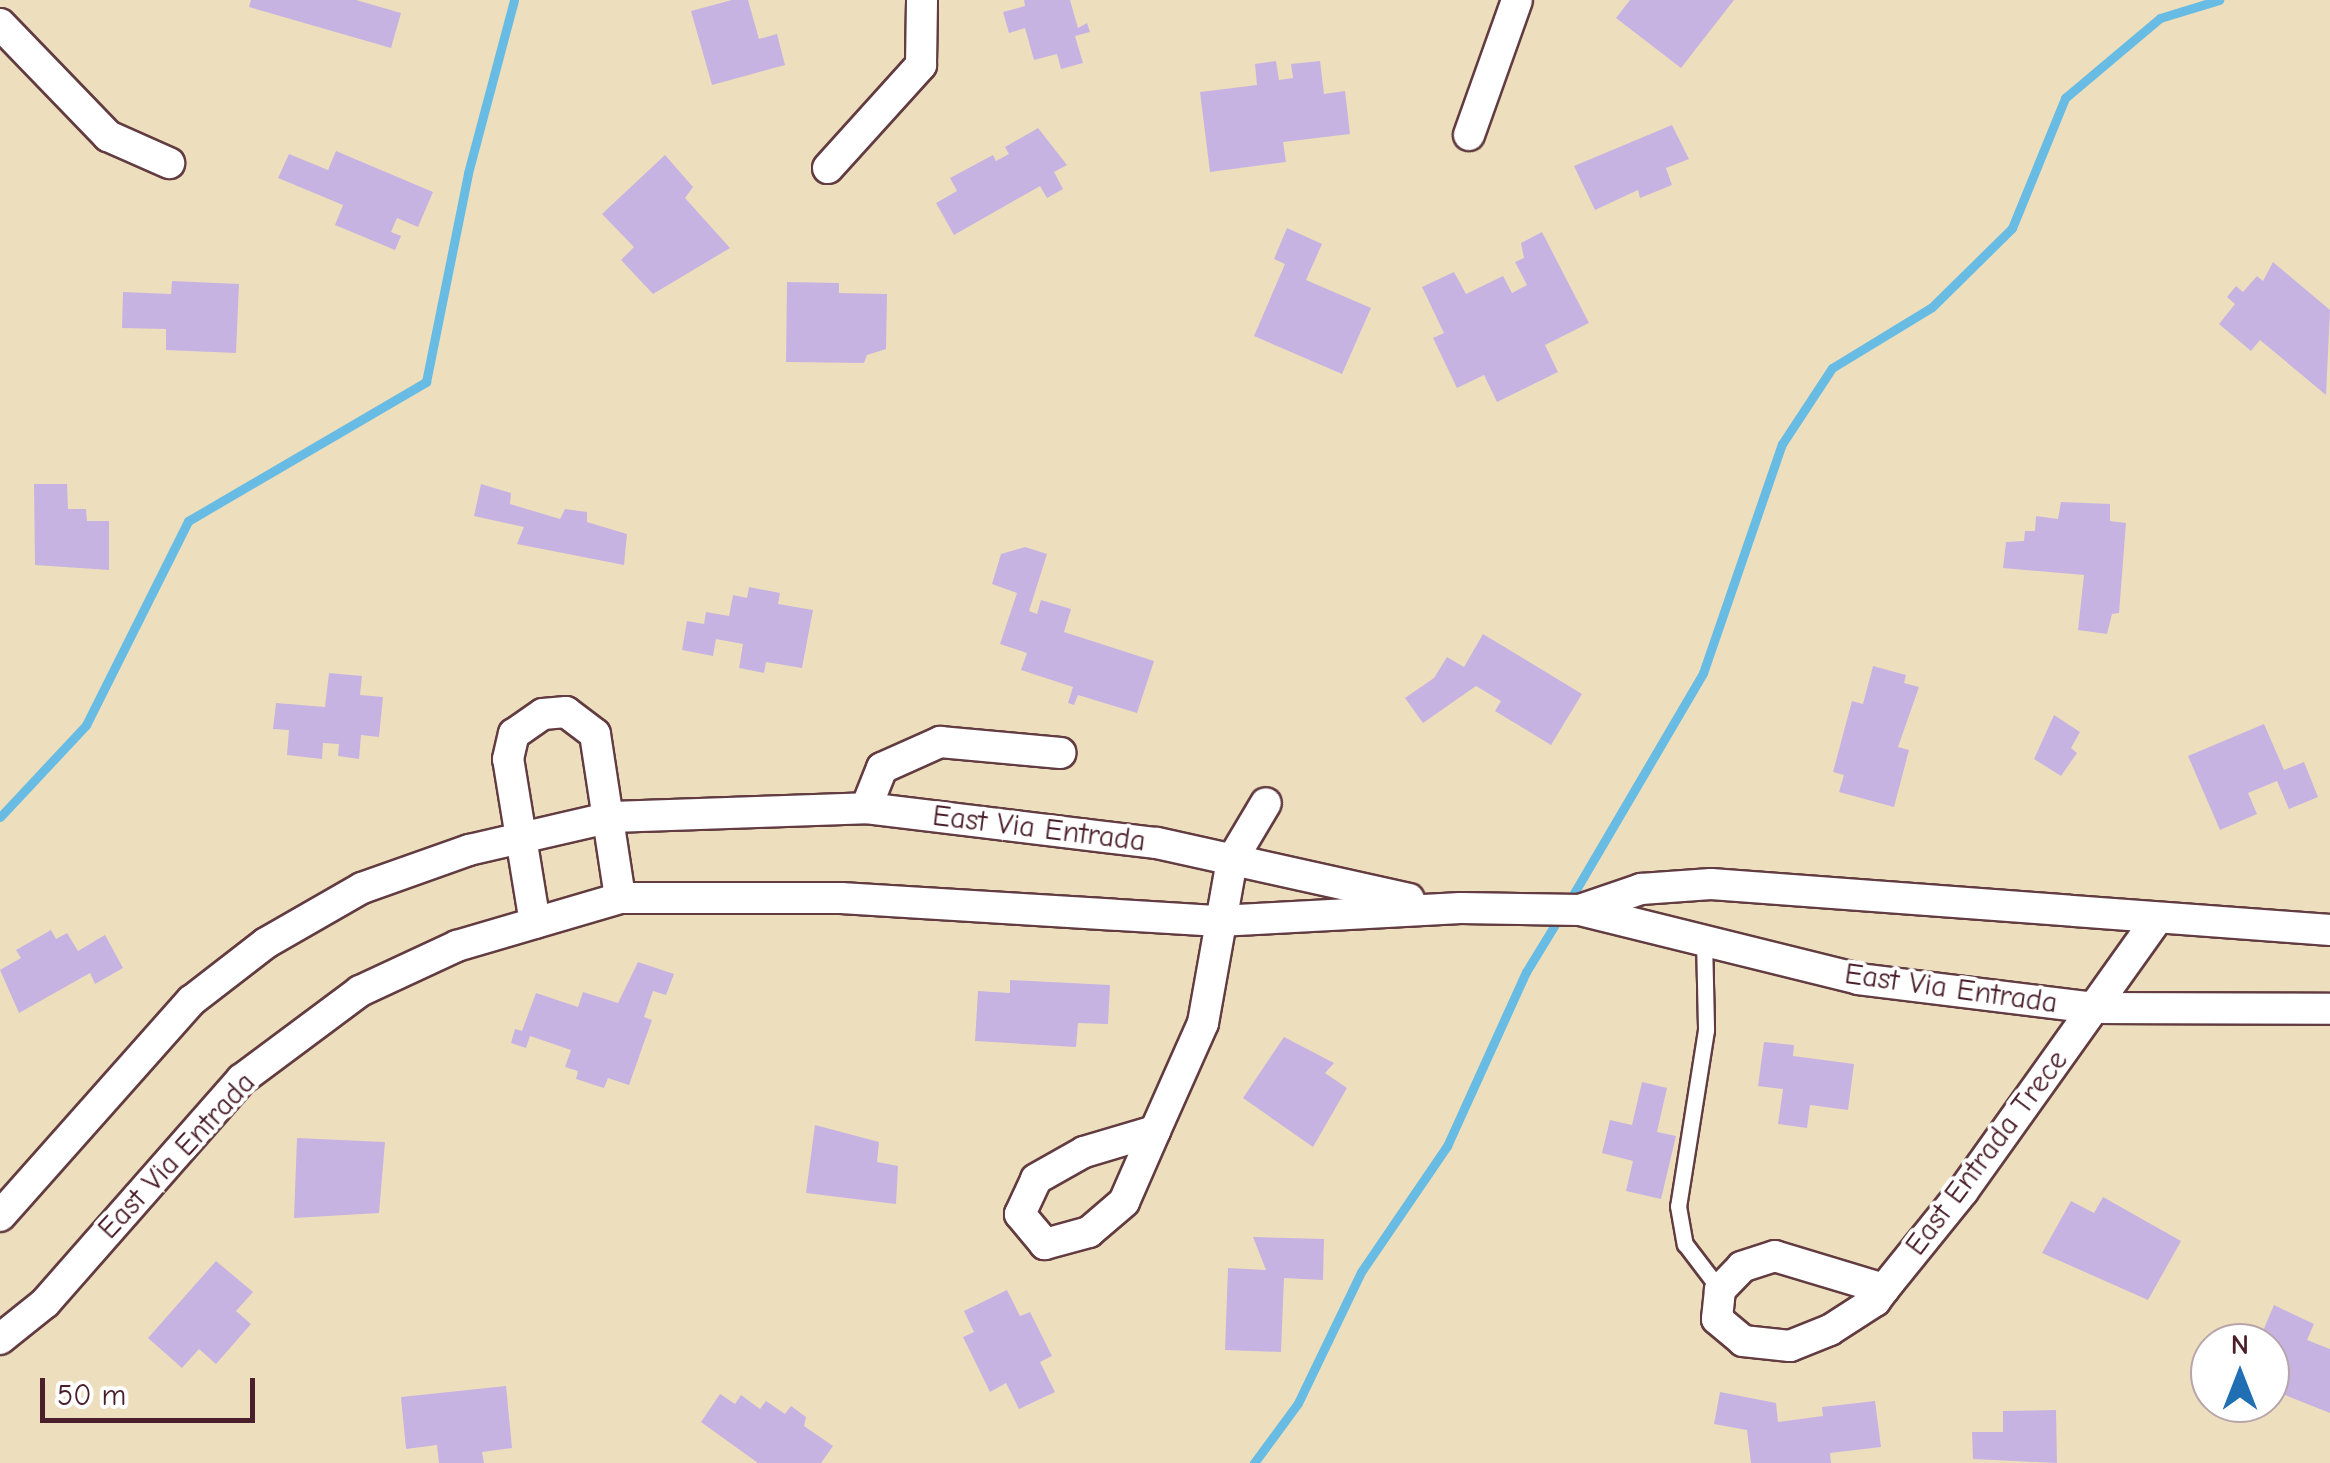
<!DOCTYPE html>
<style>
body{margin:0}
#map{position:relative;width:2330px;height:1463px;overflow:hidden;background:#eddfbd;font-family:"Comic Neue",sans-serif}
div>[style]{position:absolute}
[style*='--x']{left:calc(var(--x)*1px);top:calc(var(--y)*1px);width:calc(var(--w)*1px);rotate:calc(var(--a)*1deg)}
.stream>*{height:9px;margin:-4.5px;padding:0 4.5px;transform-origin:4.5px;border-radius:4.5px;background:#68bce4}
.building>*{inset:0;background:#c7b3e1}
.roads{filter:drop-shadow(2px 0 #623c41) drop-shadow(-2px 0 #623c41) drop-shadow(0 2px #623c41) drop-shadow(0 -2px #623c41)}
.service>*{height:15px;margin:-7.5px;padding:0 7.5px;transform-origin:7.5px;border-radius:7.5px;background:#fff}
.minor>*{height:30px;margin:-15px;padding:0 15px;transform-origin:15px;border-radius:15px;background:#fff}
span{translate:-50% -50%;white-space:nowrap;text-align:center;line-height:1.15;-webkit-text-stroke:8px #fff;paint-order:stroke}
.street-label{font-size:30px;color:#4a1f2b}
.north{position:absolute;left:2190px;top:1323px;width:100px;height:100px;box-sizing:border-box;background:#fff;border:2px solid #b7a5aa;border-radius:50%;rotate:0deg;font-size:28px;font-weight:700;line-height:40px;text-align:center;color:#4a1f2b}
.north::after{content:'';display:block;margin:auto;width:35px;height:45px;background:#1f6fb2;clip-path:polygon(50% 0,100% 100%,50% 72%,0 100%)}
.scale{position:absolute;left:40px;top:1378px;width:215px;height:45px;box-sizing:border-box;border:5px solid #4a1f2b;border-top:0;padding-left:12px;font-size:30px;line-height:35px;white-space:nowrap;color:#4a1f2b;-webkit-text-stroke:8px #fff;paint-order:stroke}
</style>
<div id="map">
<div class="stream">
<div style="--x:0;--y:817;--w:126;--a:-46.9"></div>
<div style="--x:86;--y:725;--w:228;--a:-63.4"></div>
<div style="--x:188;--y:521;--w:276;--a:-30.3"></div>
<div style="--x:426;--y:382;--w:213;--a:-78.6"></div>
<div style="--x:468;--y:173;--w:179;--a:-75.1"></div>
<div style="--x:1567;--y:905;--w:269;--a:-59.6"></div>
<div style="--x:1703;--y:673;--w:242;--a:-71"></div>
<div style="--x:1782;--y:444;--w:91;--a:-56.7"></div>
<div style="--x:1832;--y:368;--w:117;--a:-31.4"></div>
<div style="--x:1932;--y:307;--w:112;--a:-44.6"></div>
<div style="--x:2012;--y:228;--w:140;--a:-67.8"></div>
<div style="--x:2065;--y:98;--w:124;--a:-40.1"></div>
<div style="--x:2160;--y:18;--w:62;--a:-17"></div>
<div style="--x:1254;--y:1463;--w:74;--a:-53.7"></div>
<div style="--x:1298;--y:1403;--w:145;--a:-64.3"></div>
<div style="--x:1361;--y:1272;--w:153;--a:-55.7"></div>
<div style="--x:1447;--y:1146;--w:191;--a:-65.6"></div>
<div style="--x:1526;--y:972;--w:63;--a:-58.6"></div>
</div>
<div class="building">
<div style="clip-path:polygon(251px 0,356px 0,401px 13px,391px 48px,249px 7px)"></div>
<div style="clip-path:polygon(732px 0,748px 0,759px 39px,777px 34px,785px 65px,712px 85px,691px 11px)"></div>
<div style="clip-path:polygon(1024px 0,1070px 0,1078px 28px,1087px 23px,1090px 32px,1075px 36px,1083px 63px,1061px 69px,1057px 54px,1034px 60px,1025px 28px,1009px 33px,1003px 12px,1025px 6px)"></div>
<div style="clip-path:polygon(1630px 0,1734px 0,1681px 68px,1616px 18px)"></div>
<div style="clip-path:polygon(1276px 61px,1279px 80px,1293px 78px,1291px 64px,1320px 61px,1324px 94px,1345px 91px,1350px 134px,1283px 142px,1286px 162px,1210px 172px,1200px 92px,1257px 85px,1255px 64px)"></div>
<div style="clip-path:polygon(1672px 125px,1689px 159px,1666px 168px,1672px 185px,1640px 198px,1638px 190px,1595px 210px,1574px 166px)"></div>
<div style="clip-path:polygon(1038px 128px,1067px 165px,1054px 172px,1063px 189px,1047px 198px,1040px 186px,954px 235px,936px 203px,957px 191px,950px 178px,993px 155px,996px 161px,1009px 154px,1005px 147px)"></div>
<div style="clip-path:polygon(336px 151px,433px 192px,418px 227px,397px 218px,391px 232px,401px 236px,395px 250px,335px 225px,343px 205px,278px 178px,289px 154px,328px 170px)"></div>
<div style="clip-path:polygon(665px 155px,693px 187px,685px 198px,730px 248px,653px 294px,621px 260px,634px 247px,602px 214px)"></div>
<div style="clip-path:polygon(1287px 228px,1322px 244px,1306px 280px,1371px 308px,1342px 374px,1254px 336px,1285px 264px,1274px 259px)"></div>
<div style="clip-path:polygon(1542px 232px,1589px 323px,1545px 345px,1558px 372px,1497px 402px,1484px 375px,1457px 388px,1433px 338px,1444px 333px,1422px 287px,1454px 272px,1466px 294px,1503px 276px,1512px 293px,1527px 285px,1515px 262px,1524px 258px,1521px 243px)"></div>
<div style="clip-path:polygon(2273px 262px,2330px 310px,2326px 395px,2260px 340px,2251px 351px,2219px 324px,2235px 304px,2227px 297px,2236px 286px,2243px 292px,2257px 276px,2263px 281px)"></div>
<div style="clip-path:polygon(172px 281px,239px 284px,236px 353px,166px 350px,166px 329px,122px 328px,123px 292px,171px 294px)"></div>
<div style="clip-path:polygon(787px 282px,839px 283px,839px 293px,887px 294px,886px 349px,867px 355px,864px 363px,786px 362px)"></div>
<div style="clip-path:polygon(34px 484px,67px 484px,68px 509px,86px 509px,87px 521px,109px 521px,109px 570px,35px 565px)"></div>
<div style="clip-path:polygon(481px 484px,511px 493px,510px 504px,560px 519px,565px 509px,587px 512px,587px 522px,627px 534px,624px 565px,517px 544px,524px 527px,474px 516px)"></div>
<div style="clip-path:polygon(2061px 502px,2110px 504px,2110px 521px,2126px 523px,2119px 613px,2112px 614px,2107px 634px,2078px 630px,2084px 575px,2003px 568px,2006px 542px,2024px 541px,2025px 531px,2035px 531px,2036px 516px,2058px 519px)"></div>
<div style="clip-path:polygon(1025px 547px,1047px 554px,1029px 611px,1037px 614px,1041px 600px,1071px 609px,1064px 632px,1154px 661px,1137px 713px,1078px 695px,1074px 705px,1068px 703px,1073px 687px,1021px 670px,1027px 653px,1000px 644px,1017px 593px,992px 584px,1001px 554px)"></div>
<div style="clip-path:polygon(749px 587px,780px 593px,778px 604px,813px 610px,802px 668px,766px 662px,764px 673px,739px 668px,743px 644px,716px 639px,713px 656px,682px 650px,687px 621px,704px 624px,706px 612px,729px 616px,733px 595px,747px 598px)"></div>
<div style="clip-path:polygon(1483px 634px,1582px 694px,1551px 745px,1495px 711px,1501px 701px,1476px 686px,1423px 723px,1405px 698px,1434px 678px,1447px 657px,1464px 667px)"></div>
<div style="clip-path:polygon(1873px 666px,1906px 675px,1904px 683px,1919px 687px,1898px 747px,1909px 750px,1894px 807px,1839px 792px,1844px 775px,1833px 772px,1852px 701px,1863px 704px)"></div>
<div style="clip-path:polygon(329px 673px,362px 676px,360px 695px,383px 697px,379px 737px,361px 735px,359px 759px,338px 756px,339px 744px,323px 743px,322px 759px,287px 755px,289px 730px,273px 729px,276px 703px,325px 707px)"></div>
<div style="clip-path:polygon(2054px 715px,2080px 732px,2071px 748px,2077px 753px,2061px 776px,2034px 759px)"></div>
<div style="clip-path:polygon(2264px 724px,2284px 770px,2304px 762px,2318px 797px,2289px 809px,2277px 781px,2248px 793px,2257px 814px,2220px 830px,2188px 756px)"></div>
<div style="clip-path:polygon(51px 930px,56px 939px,67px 933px,78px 951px,105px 935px,123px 968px,95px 984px,90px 973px,19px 1013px,0 970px,21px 958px,16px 950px)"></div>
<div style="clip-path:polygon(638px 962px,674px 974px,666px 995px,653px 991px,644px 1017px,652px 1020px,629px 1085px,608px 1078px,604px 1088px,576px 1079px,578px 1071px,565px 1067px,571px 1050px,530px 1036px,526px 1048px,511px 1043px,515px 1029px,522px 1031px,536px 993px,578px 1007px,583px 992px,618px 1003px)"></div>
<div style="clip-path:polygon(1010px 980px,1110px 985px,1108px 1024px,1078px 1023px,1076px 1047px,975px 1041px,978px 991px,1010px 993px)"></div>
<div style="clip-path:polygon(1284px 1037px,1334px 1063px,1325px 1073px,1347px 1088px,1313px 1147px,1243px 1098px)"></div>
<div style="clip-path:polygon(1764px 1042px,1794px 1045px,1793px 1056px,1854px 1064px,1848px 1110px,1810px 1105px,1807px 1128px,1778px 1124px,1783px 1089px,1758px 1086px)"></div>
<div style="clip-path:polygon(1642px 1082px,1667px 1088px,1657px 1132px,1676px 1136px,1661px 1199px,1626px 1191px,1633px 1161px,1602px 1153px,1610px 1120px,1632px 1125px)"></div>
<div style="clip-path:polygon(815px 1125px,879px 1142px,877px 1162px,898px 1166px,896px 1204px,806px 1193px)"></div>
<div style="clip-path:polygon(297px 1138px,385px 1142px,379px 1213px,294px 1218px)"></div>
<div style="clip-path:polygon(2103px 1197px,2181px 1241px,2148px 1300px,2042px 1253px,2071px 1201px,2094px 1213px)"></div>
<div style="clip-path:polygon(1253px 1237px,1324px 1239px,1323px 1280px,1284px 1278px,1281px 1352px,1225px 1350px,1228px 1268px,1266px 1270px)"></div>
<div style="clip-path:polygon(216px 1261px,253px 1292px,236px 1311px,251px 1324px,216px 1364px,199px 1349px,182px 1368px,148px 1338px)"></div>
<div style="clip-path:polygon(1007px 1290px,1020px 1316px,1030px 1312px,1052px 1356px,1040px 1362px,1055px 1392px,1019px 1409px,1006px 1383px,990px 1392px,963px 1337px,974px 1332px,964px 1311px)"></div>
<div style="clip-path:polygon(2274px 1305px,2314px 1324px,2307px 1340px,2330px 1349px,2330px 1413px,2270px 1389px,2274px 1346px,2260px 1338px)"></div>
<div style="clip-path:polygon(506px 1386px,512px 1448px,482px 1452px,484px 1463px,439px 1463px,437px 1445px,406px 1449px,401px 1397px)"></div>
<div style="clip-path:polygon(1720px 1392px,1776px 1403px,1778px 1422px,1823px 1416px,1822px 1407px,1875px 1401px,1881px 1447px,1830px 1453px,1831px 1463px,1751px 1463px,1747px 1430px,1714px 1424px)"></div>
<div style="clip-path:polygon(720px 1394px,735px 1404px,741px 1395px,760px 1409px,766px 1401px,785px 1414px,791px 1406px,806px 1417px,804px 1426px,833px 1446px,821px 1463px,758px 1463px,701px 1422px)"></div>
<div style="clip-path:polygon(2056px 1410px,2057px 1463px,1973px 1459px,1972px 1432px,2003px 1432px,2003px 1411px)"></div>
</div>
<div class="roads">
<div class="service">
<div style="--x:1704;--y:939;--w:91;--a:88.7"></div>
<div style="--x:1706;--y:1030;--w:178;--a:99"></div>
<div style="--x:1678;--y:1206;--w:39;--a:80"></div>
<div style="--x:1685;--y:1244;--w:58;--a:52.7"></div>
</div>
<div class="minor">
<div style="--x:0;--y:24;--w:156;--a:46"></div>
<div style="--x:108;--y:136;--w:67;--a:23.9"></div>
<div style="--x:1469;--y:135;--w:143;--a:-70.4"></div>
<div style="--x:828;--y:168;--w:139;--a:-47.9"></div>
<div style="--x:921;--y:65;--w:65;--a:-89.1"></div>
<div style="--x:866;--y:808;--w:43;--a:-68.2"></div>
<div style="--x:882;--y:768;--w:64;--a:-24.1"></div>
<div style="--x:940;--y:742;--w:121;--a:5.2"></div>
<div style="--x:1580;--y:910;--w:65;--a:-19"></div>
<div style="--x:1641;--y:889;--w:70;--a:-4.1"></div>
<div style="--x:1711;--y:884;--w:621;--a:4.25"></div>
<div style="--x:535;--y:923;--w:166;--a:-99.3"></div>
<div style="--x:508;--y:759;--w:26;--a:-77"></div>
<div style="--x:514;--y:734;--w:35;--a:-35"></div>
<div style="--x:543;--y:714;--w:23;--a:-5"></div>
<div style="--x:566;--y:712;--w:36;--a:37"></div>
<div style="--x:595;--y:734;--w:166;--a:81.3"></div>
<div style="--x:1155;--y:1131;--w:77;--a:113.6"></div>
<div style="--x:1124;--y:1202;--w:46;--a:139.4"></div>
<div style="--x:1089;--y:1232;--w:46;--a:164.7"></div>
<div style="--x:1045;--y:1244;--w:39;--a:-130"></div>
<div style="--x:1020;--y:1214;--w:38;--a:-65"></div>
<div style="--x:1036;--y:1179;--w:55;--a:-29.4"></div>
<div style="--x:1084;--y:1152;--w:74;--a:-16.5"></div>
<div style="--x:1155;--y:1131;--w:118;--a:-66"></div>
<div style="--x:1203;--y:1023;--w:166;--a:-79.9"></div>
<div style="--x:1232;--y:860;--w:66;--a:-59.2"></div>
<div style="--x:0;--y:1216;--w:288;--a:-48.4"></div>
<div style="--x:191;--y:1001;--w:95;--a:-37.7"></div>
<div style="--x:266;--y:943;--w:111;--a:-29.8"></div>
<div style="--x:362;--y:888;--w:114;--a:-19.6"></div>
<div style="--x:469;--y:850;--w:147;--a:-13"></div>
<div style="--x:612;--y:817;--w:254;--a:-2"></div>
<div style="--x:866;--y:808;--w:293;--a:6.9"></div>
<div style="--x:1157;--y:843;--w:258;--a:12.5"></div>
<div style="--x:1884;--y:1289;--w:114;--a:-163.2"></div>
<div style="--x:1775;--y:1256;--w:35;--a:162"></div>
<div style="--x:1742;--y:1267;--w:32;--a:134"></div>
<div style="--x:1720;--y:1290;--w:29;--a:96"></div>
<div style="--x:1717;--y:1319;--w:34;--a:40"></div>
<div style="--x:1743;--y:1341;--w:47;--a:6.1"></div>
<div style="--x:1790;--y:1346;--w:43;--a:-21.8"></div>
<div style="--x:1830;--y:1330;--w:54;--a:-32.8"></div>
<div style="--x:1875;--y:1301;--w:15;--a:-53"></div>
<div style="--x:1884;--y:1289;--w:126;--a:-51.1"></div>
<div style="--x:1963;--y:1191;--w:335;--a:-54.5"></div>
<div style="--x:0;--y:1339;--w:58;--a:-38.7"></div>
<div style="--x:45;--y:1303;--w:298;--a:-48.7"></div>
<div style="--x:242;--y:1079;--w:147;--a:-36.7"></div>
<div style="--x:360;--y:991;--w:107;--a:-24.9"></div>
<div style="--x:457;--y:946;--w:170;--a:-16.4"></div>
<div style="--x:620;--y:898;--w:221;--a:0"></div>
<div style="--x:841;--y:898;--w:379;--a:3.5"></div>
<div style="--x:1219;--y:921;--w:242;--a:-3.1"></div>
<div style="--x:1461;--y:908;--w:119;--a:1"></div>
<div style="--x:1580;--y:910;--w:286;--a:13.9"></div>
<div style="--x:1858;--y:979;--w:238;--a:7"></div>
<div style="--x:2094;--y:1008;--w:236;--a:0.2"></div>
</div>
</div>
<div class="street-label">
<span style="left:1039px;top:829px;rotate:7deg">East Via Entrada</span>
<span style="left:1951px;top:989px;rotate:8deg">East Via Entrada</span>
<span style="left:1987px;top:1153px;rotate:-53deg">East Entrada Trece</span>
<span style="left:177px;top:1156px;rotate:-47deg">East Via Entrada</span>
</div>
<div class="north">N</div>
<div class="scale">50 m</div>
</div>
